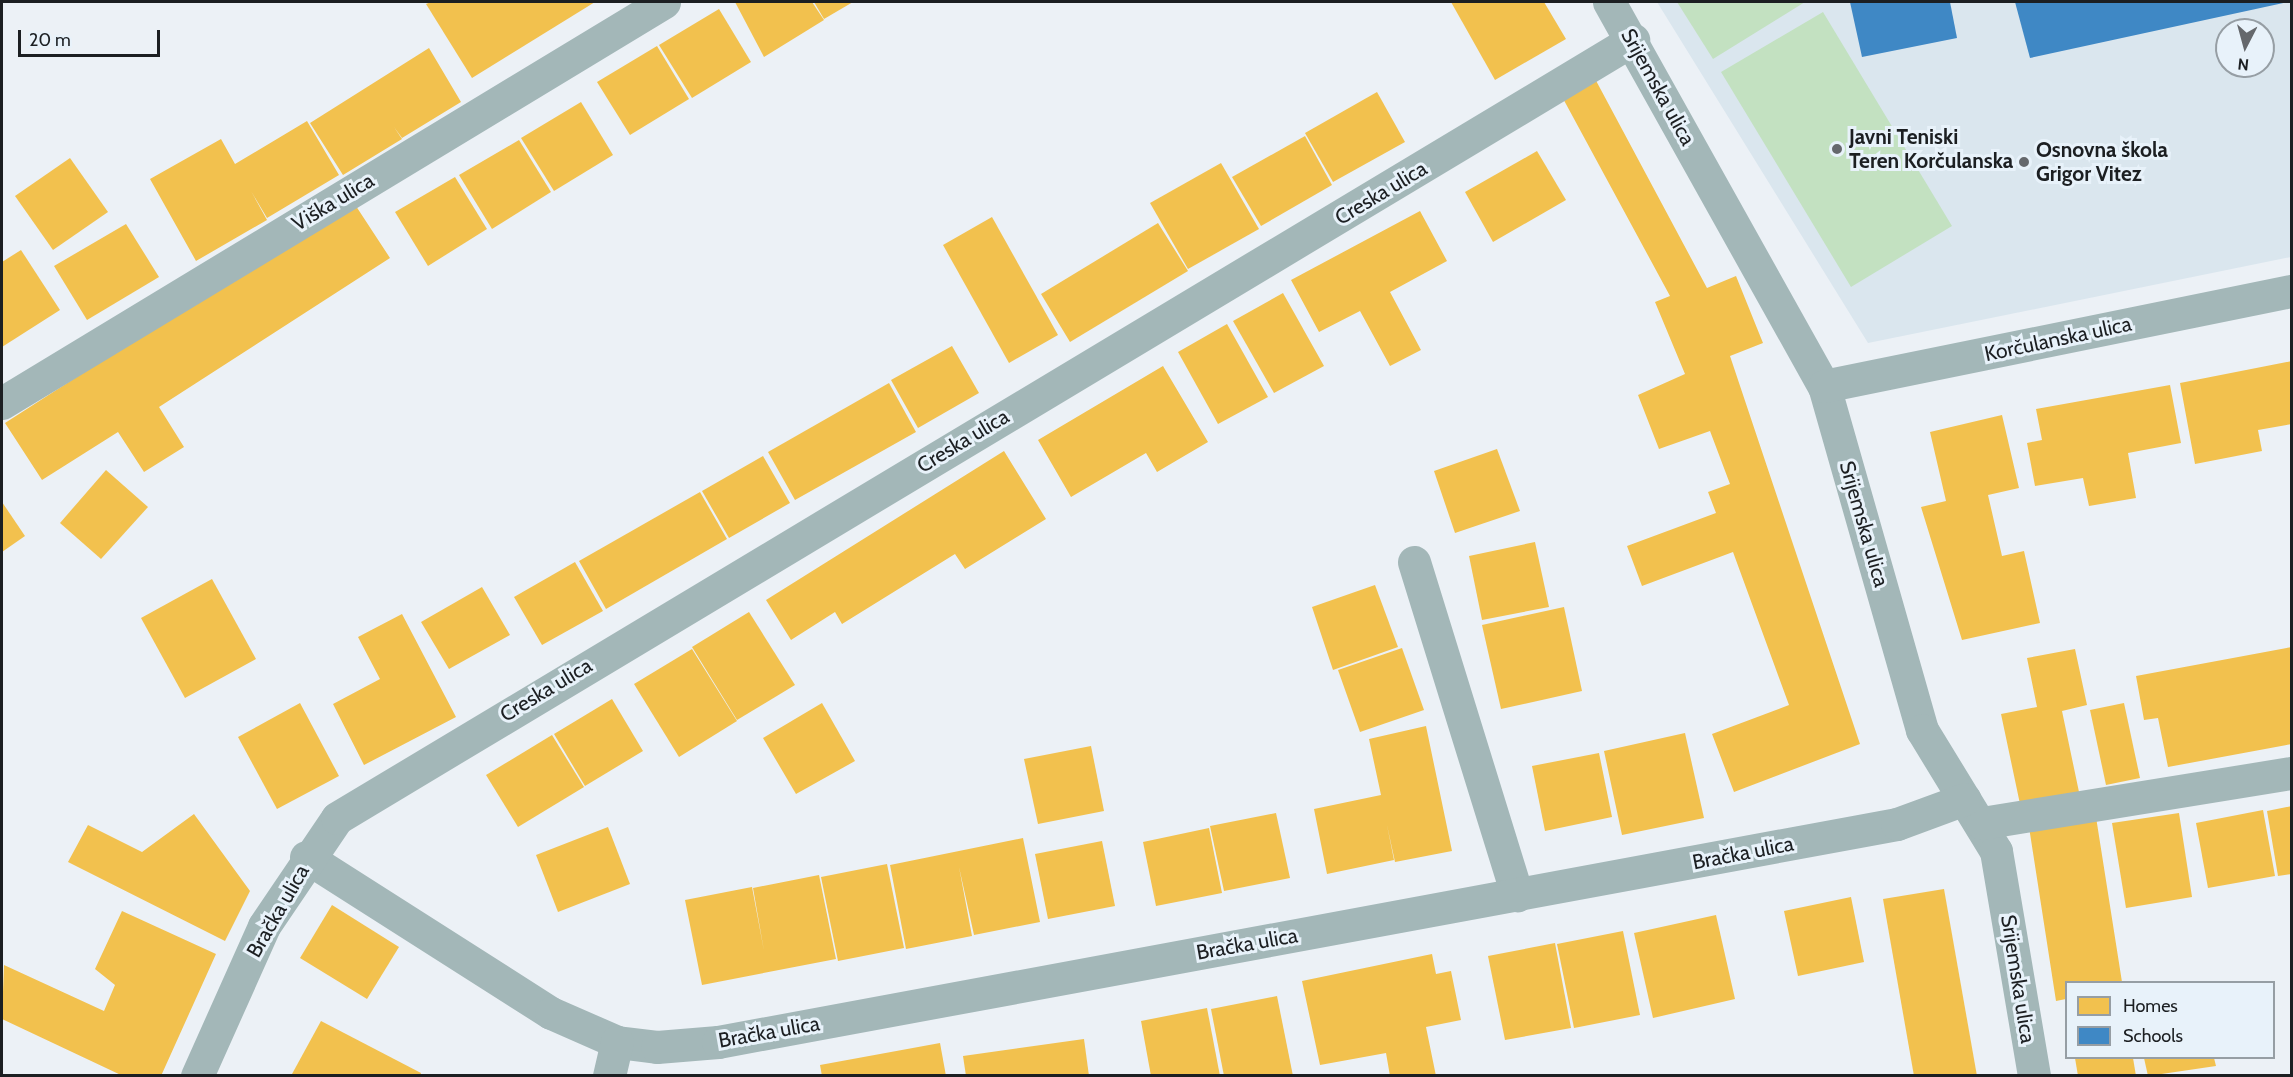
<!DOCTYPE html>
<meta charset="utf-8">
<style>
body{margin:0}
#map{position:relative;width:2293px;height:1077px;overflow:hidden;background:#ecf1f6;font-family:Cabin,sans-serif}
div>[style]{position:absolute}
[style*='--x']{left:calc(var(--x)*1px);top:calc(var(--y)*1px);width:calc(var(--w)*1px);rotate:calc(var(--a)*1deg)}
.built>*{inset:0;background:#dae6ee}
.green>*{inset:0;background:#c3e1c1}
.homes>*{inset:0;background:#f2c14e}
.schools>*{inset:0;background:#3f88c5}
.minor>*{height:33px;margin:-16.5px;padding:0 16.5px;transform-origin:16.5px;border-radius:16.5px;background:#a3b7b8}
.dots>*{width:16px;height:16px;translate:-50% -50%;box-sizing:border-box;border:3px solid #e8f2fa;border-radius:50%}
span{translate:-50% -50%;white-space:nowrap;text-align:center;line-height:1.15;-webkit-text-stroke:6px #e8f2fa;paint-order:stroke}
.street-label{font-size:21px;color:#1c1f22}
.poi-label{font-size:21px;color:#1c1f22;font-weight:700}
.left{translate:0 -50%;text-align:left}
.frame{position:absolute;inset:0;border:3px solid #1c1f22;pointer-events:none}
.legend{position:absolute;left:2065px;top:981px;width:210px;height:78px;box-sizing:border-box;background:#e8f2fa;border:2px solid #969ea4;margin:0;padding:8px 10px;list-style:none;font-size:18px;color:#1c1f22}
.legend li{display:flex;align-items:center;gap:12px;height:30px}
.legend b{width:30px;border:2px solid #969ea4}
.north{position:absolute;left:2215px;top:18px;width:60px;height:60px;box-sizing:border-box;background:#e8f2fa;border:2px solid #969ea4;border-radius:50%;rotate:186deg;font-size:16px;font-weight:700;line-height:24px;text-align:center;color:#1c1f22}
.north::after{content:'';display:block;margin:auto;width:21px;height:27px;background:#65686c;clip-path:polygon(50% 0,100% 100%,50% 72%,0 100%)}
.scale{position:absolute;left:18px;top:30px;width:142px;height:27px;box-sizing:border-box;border:3px solid #1c1f22;border-top:0;padding-left:8px;font-size:18px;line-height:21px;white-space:nowrap;color:#1c1f22;-webkit-text-stroke:4px #e8f2fa;paint-order:stroke}
</style>
<div id="map">
<div class="built">
<div style="clip-path:polygon(evenodd,1657px 2px,2291px 2px,2291px 257px,1868px 343px,1657px 2px,2227px 30px,2263px 30px,2263px 66px,2227px 66px,2227px 30px)"></div>
</div>
<div class="green">
<div style="clip-path:polygon(1677px 2px,1805px 2px,1713px 59px)"></div>
<div style="clip-path:polygon(1823px 12px,1952px 226px,1851px 287px,1721px 72px)"></div>
</div>
<div class="homes">
<div style="clip-path:polygon(431px 2px,595px 2px,472px 78px,426px 4px)"></div>
<div style="clip-path:polygon(735px 2px,812px 2px,824px 20px,764px 57px)"></div>
<div style="clip-path:polygon(814px 2px,853px 2px,824px 19px)"></div>
<div style="clip-path:polygon(1451px 2px,1544px 2px,1566px 39px,1495px 80px)"></div>
<div style="clip-path:polygon(719px 9px,751px 62px,692px 98px,659px 45px)"></div>
<div style="clip-path:polygon(657px 46px,689px 99px,630px 135px,597px 82px)"></div>
<div style="clip-path:polygon(429px 48px,461px 102px,402px 138px,394px 127px,402px 139px,343px 175px,310px 123px)"></div>
<div style="clip-path:polygon(1593px 75px,1707px 288px,1736px 276px,1763px 343px,1730px 356px,1860px 744px,1734px 792px,1712px 734px,1789px 705px,1733px 552px,1642px 586px,1627px 546px,1716px 513px,1708px 492px,1730px 484px,1710px 431px,1659px 449px,1638px 395px,1685px 374px,1655px 302px,1670px 296px,1560px 93px)"></div>
<div style="clip-path:polygon(1377px 92px,1405px 142px,1333px 182px,1305px 133px)"></div>
<div style="clip-path:polygon(581px 102px,613px 155px,554px 191px,521px 138px)"></div>
<div style="clip-path:polygon(307px 121px,339px 175px,267px 218px,251px 191px,267px 220px,196px 261px,150px 179px,221px 139px,235px 164px)"></div>
<div style="clip-path:polygon(1305px 136px,1332px 185px,1261px 226px,1232px 177px)"></div>
<div style="clip-path:polygon(519px 140px,551px 192px,492px 229px,459px 175px)"></div>
<div style="clip-path:polygon(1537px 151px,1566px 200px,1493px 242px,1465px 192px)"></div>
<div style="clip-path:polygon(70px 158px,108px 212px,53px 250px,15px 196px)"></div>
<div style="clip-path:polygon(1221px 163px,1259px 229px,1188px 269px,1150px 203px)"></div>
<div style="clip-path:polygon(455px 177px,487px 229px,428px 266px,395px 212px)"></div>
<div style="clip-path:polygon(352px 200px,390px 258px,159px 407px,184px 447px,144px 472px,118px 432px,42px 480px,5px 423px)"></div>
<div style="clip-path:polygon(1420px 211px,1447px 261px,1390px 292px,1421px 350px,1390px 366px,1360px 311px,1319px 332px,1291px 280px)"></div>
<div style="clip-path:polygon(992px 217px,1058px 335px,1009px 363px,943px 245px)"></div>
<div style="clip-path:polygon(1158px 223px,1188px 271px,1070px 342px,1041px 294px)"></div>
<div style="clip-path:polygon(126px 224px,159px 277px,87px 320px,54px 266px)"></div>
<div style="clip-path:polygon(21px 250px,60px 310px,2px 347px,2px 262px)"></div>
<div style="clip-path:polygon(1283px 293px,1324px 366px,1274px 393px,1233px 321px)"></div>
<div style="clip-path:polygon(1227px 324px,1268px 397px,1218px 424px,1178px 352px)"></div>
<div style="clip-path:polygon(952px 346px,979px 393px,918px 428px,891px 380px)"></div>
<div style="clip-path:polygon(2292px 361px,2292px 424px,2258px 430px,2262px 451px,2195px 464px,2180px 383px)"></div>
<div style="clip-path:polygon(1163px 366px,1208px 442px,1157px 472px,1146px 453px,1071px 497px,1038px 440px)"></div>
<div style="clip-path:polygon(889px 383px,916px 432px,795px 500px,768px 452px)"></div>
<div style="clip-path:polygon(2170px 385px,2181px 443px,2128px 453px,2136px 498px,2089px 506px,2083px 478px,2035px 486px,2027px 443px,2042px 440px,2036px 409px)"></div>
<div style="clip-path:polygon(2002px 415px,2019px 488px,1988px 495px,2002px 556px,2024px 551px,2040px 623px,1962px 640px,1921px 507px,1946px 501px,1930px 432px)"></div>
<div style="clip-path:polygon(1497px 449px,1520px 511px,1455px 533px,1434px 471px)"></div>
<div style="clip-path:polygon(1004px 451px,1046px 519px,965px 569px,955px 554px,842px 624px,835px 612px,791px 640px,766px 600px)"></div>
<div style="clip-path:polygon(763px 456px,790px 503px,729px 538px,702px 491px)"></div>
<div style="clip-path:polygon(106px 470px,148px 507px,101px 559px,60px 523px)"></div>
<div style="clip-path:polygon(700px 492px,727px 539px,606px 609px,579px 561px)"></div>
<div style="clip-path:polygon(2px 502px,25px 536px,2px 552px)"></div>
<div style="clip-path:polygon(1535px 542px,1549px 607px,1482px 620px,1469px 556px)"></div>
<div style="clip-path:polygon(575px 562px,603px 611px,542px 645px,514px 597px)"></div>
<div style="clip-path:polygon(212px 579px,256px 659px,185px 698px,141px 618px)"></div>
<div style="clip-path:polygon(1375px 585px,1398px 647px,1333px 670px,1312px 607px)"></div>
<div style="clip-path:polygon(482px 587px,510px 635px,449px 669px,421px 622px)"></div>
<div style="clip-path:polygon(1564px 607px,1582px 691px,1501px 709px,1482px 625px)"></div>
<div style="clip-path:polygon(749px 612px,795px 685px,737px 720px,692px 647px)"></div>
<div style="clip-path:polygon(402px 614px,456px 717px,364px 765px,333px 704px,380px 679px,358px 637px)"></div>
<div style="clip-path:polygon(2292px 647px,2292px 744px,2168px 767px,2158px 718px,2144px 720px,2136px 676px)"></div>
<div style="clip-path:polygon(1402px 648px,1424px 710px,1360px 732px,1338px 670px)"></div>
<div style="clip-path:polygon(692px 649px,737px 721px,679px 757px,634px 684px)"></div>
<div style="clip-path:polygon(2075px 649px,2087px 705px,2062px 711px,2079px 792px,2020px 804px,2001px 714px,2037px 707px,2027px 658px)"></div>
<div style="clip-path:polygon(612px 699px,643px 751px,585px 786px,554px 734px)"></div>
<div style="clip-path:polygon(300px 703px,339px 776px,277px 809px,238px 737px)"></div>
<div style="clip-path:polygon(822px 703px,855px 761px,796px 794px,763px 738px)"></div>
<div style="clip-path:polygon(2124px 703px,2140px 778px,2106px 785px,2090px 710px)"></div>
<div style="clip-path:polygon(1426px 726px,1452px 851px,1395px 862px,1387px 825px,1394px 860px,1327px 874px,1314px 809px,1381px 795px,1369px 739px)"></div>
<div style="clip-path:polygon(1685px 733px,1704px 818px,1622px 835px,1604px 751px)"></div>
<div style="clip-path:polygon(552px 735px,584px 787px,518px 827px,486px 775px)"></div>
<div style="clip-path:polygon(1091px 746px,1104px 811px,1038px 824px,1024px 759px)"></div>
<div style="clip-path:polygon(1599px 753px,1612px 817px,1545px 831px,1532px 766px)"></div>
<div style="clip-path:polygon(2292px 806px,2292px 874px,2278px 876px,2267px 811px)"></div>
<div style="clip-path:polygon(2263px 810px,2275px 876px,2208px 888px,2196px 823px)"></div>
<div style="clip-path:polygon(1276px 813px,1290px 878px,1224px 891px,1210px 826px)"></div>
<div style="clip-path:polygon(2179px 813px,2192px 897px,2126px 908px,2112px 823px)"></div>
<div style="clip-path:polygon(194px 814px,250px 891px,225px 941px,68px 862px,88px 825px,142px 852px)"></div>
<div style="clip-path:polygon(2096px 817px,2122px 982px,2066px 982px,2066px 999px,2056px 1001px,2029px 827px)"></div>
<div style="clip-path:polygon(608px 827px,630px 884px,558px 912px,536px 855px)"></div>
<div style="clip-path:polygon(1209px 828px,1222px 893px,1156px 906px,1143px 842px)"></div>
<div style="clip-path:polygon(1023px 838px,1040px 922px,974px 935px,959px 867px,972px 936px,906px 949px,890px 865px)"></div>
<div style="clip-path:polygon(1102px 841px,1115px 906px,1048px 919px,1035px 854px)"></div>
<div style="clip-path:polygon(887px 864px,904px 948px,838px 961px,821px 877px)"></div>
<div style="clip-path:polygon(819px 875px,836px 959px,702px 985px,685px 900px,752px 887px,764px 951px,753px 888px)"></div>
<div style="clip-path:polygon(1944px 889px,1977px 1076px,1914px 1076px,1883px 899px)"></div>
<div style="clip-path:polygon(1851px 897px,1864px 962px,1798px 976px,1784px 911px)"></div>
<div style="clip-path:polygon(332px 905px,399px 947px,367px 999px,300px 958px)"></div>
<div style="clip-path:polygon(122px 911px,216px 954px,161px 1076px,123px 1076px,2px 1019px,4px 965px,104px 1011px,115px 985px,95px 969px)"></div>
<div style="clip-path:polygon(1716px 915px,1735px 999px,1653px 1018px,1634px 933px)"></div>
<div style="clip-path:polygon(1623px 931px,1640px 1015px,1574px 1028px,1557px 944px)"></div>
<div style="clip-path:polygon(1555px 943px,1571px 1028px,1505px 1040px,1488px 956px)"></div>
<div style="clip-path:polygon(1432px 954px,1436px 974px,1451px 971px,1461px 1020px,1426px 1027px,1436px 1076px,1390px 1076px,1386px 1053px,1320px 1065px,1302px 981px)"></div>
<div style="clip-path:polygon(1277px 996px,1293px 1076px,1224px 1076px,1211px 1009px)"></div>
<div style="clip-path:polygon(1207px 1008px,1220px 1076px,1151px 1076px,1141px 1021px)"></div>
<div style="clip-path:polygon(321px 1021px,421px 1073px,420px 1076px,292px 1074px)"></div>
<div style="clip-path:polygon(1084px 1039px,1089px 1076px,966px 1076px,963px 1056px)"></div>
<div style="clip-path:polygon(940px 1043px,946px 1076px,822px 1076px,820px 1065px)"></div>
<div style="clip-path:polygon(2075px 1058px,2133px 1058px,2136px 1076px,2078px 1076px)"></div>
<div style="clip-path:polygon(2144px 1058px,2214px 1058px,2216px 1066px,2148px 1076px)"></div>
</div>
<div class="schools">
<div style="clip-path:polygon(1850px 2px,1950px 2px,1957px 38px,1862px 57px)"></div>
<div style="clip-path:polygon(2015px 2px,2288px 2px,2030px 58px)"></div>
</div>
<div class="minor">
<div style="--x:1609;--y:2;--w:440;--a:60.8"></div>
<div style="--x:1824;--y:386;--w:358;--a:74.1"></div>
<div style="--x:1922;--y:730;--w:142;--a:58.6"></div>
<div style="--x:1996;--y:851;--w:228;--a:80.4"></div>
<div style="--x:1824;--y:386;--w:478;--a:-11.5"></div>
<div style="--x:2;--y:403;--w:774;--a:-31.2"></div>
<div style="--x:1414;--y:562;--w:349;--a:72.8"></div>
<div style="--x:1982;--y:823;--w:314;--a:-9.2"></div>
<div style="--x:306;--y:857;--w:290;--a:32.5"></div>
<div style="--x:551;--y:1013;--w:72;--a:23.7"></div>
<div style="--x:617;--y:1042;--w:40;--a:7.1"></div>
<div style="--x:657;--y:1047;--w:61;--a:-4.7"></div>
<div style="--x:718;--y:1042;--w:1199;--a:-10.48"></div>
<div style="--x:1897;--y:824;--w:72;--a:-20.2"></div>
<div style="--x:197;--y:1076;--w:164;--a:-65.9"></div>
<div style="--x:264;--y:926;--w:130;--a:-55.9"></div>
<div style="--x:337;--y:818;--w:1512;--a:-30.98"></div>
<div style="--x:609;--y:1076;--w:35;--a:-77"></div>
</div>
<div class="dots">
<div style="left:1837px;top:149px;background:#65686c"></div>
<div style="left:2024px;top:162px;background:#65686c"></div>
</div>
<div class="street-label">
<span style="left:1658px;top:87px;rotate:61deg">Srijemska ulica</span>
<span style="left:1381px;top:193px;rotate:-31deg">Creska ulica</span>
<span style="left:333px;top:202px;rotate:-31deg">Viška ulica</span>
<span style="left:2058px;top:339px;rotate:-12deg">Korčulanska ulica</span>
<span style="left:963px;top:441px;rotate:-31deg">Creska ulica</span>
<span style="left:1864px;top:524px;rotate:74deg">Srijemska ulica</span>
<span style="left:546px;top:690px;rotate:-31deg">Creska ulica</span>
<span style="left:1743px;top:853px;rotate:-11deg">Bračka ulica</span>
<span style="left:278px;top:911px;rotate:-60deg">Bračka ulica</span>
<span style="left:1247px;top:944px;rotate:-10deg">Bračka ulica</span>
<span style="left:2018px;top:979px;rotate:81deg">Srijemska ulica</span>
<span style="left:769px;top:1032px;rotate:-10deg">Bračka ulica</span>
</div>
<div class="poi-label">
<span class="left" style="left:1849px;top:149px">Javni Teniski<br>Teren Korčulanska</span>
<span class="left" style="left:2036px;top:162px">Osnovna škola<br>Grigor Vitez</span>
</div>
<div class="frame"></div>
<ul class="legend">
<li><b style="height:16px;background:#f2c14e"></b>Homes</li>
<li><b style="height:16px;background:#3f88c5"></b>Schools</li>
</ul>
<div class="north">N</div>
<div class="scale">20 m</div>
</div>
